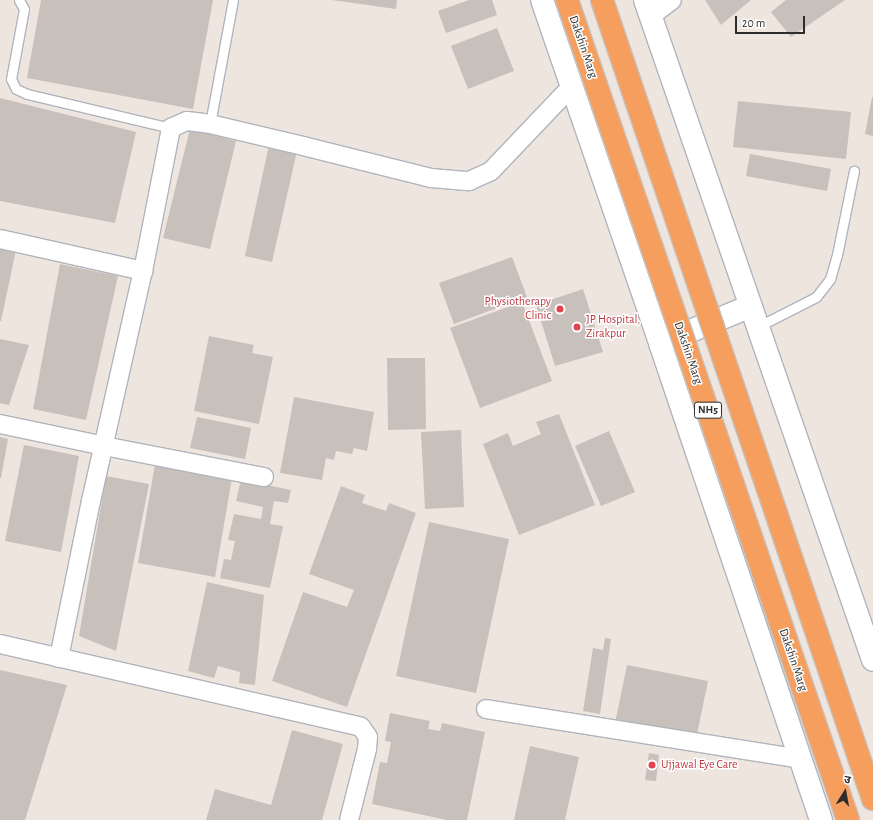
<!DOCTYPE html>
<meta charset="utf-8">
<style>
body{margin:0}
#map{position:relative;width:873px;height:820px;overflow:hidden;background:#eee5df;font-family:"Alegreya Sans","Noto Sans Devanagari",sans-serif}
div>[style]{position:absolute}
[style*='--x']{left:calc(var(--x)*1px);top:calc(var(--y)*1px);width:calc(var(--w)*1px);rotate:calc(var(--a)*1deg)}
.building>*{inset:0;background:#c7c0bb}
.roads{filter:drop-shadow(1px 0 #b0b4bd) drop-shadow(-1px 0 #b0b4bd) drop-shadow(0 1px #b0b4bd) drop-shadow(0 -1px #b0b4bd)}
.service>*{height:9px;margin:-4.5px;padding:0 4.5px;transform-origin:4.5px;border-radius:4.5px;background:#fff}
.minor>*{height:18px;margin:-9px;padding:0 9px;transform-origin:9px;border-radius:9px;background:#fff}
.tertiary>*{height:22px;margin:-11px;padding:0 11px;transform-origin:11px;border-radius:11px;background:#fff}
.bridges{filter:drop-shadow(1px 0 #c4c4c4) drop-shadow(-1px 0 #c4c4c4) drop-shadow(0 1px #c4c4c4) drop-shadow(0 -1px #c4c4c4)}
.trunk-bridge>*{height:22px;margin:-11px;padding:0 11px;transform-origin:11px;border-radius:11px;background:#f69e5e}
.dots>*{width:11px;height:11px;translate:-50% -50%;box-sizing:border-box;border:2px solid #fff;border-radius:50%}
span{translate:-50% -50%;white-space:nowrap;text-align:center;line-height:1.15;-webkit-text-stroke:3px #fff;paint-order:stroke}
.shield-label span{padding:1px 3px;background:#fff;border:1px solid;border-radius:3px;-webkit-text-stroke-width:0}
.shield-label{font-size:11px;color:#2d2d2d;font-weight:700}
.street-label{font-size:12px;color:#2d2d2d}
.health-label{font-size:12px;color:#be3a42}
.right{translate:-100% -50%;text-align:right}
.left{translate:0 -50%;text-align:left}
.north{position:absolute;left:825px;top:772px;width:40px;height:40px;-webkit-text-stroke:3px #fff;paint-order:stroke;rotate:11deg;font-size:11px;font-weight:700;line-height:16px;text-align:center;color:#2d2d2d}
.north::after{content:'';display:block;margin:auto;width:14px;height:18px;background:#2d2d2d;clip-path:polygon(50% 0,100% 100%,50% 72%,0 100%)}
.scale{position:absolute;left:735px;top:16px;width:70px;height:18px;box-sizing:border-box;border:2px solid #2d2d2d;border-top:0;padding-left:5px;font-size:12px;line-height:14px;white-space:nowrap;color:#2d2d2d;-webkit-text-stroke:3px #fff;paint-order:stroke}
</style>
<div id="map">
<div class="building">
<div style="clip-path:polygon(41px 0,213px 0,193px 109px,27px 78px)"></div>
<div style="clip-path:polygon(332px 0,397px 0,396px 9px)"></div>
<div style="clip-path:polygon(469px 0,492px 0,497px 15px,446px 33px,438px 11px)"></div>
<div style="clip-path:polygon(705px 0,751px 0,721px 25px)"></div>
<div style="clip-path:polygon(786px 0,845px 0,791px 37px,771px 12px)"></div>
<div style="clip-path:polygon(497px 28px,514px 71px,468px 89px,451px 46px)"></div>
<div style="clip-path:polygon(872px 97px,873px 97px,873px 136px,865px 134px)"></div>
<div style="clip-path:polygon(0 98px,136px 132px,115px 223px,0 201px)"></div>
<div style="clip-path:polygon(738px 101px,851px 112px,846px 159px,733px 147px)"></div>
<div style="clip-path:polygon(190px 129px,236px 141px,210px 249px,163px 238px)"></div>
<div style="clip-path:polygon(269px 145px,297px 151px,272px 262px,245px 256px)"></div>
<div style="clip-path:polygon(750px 154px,831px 169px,827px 191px,746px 176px)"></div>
<div style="clip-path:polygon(0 247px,16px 250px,1px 321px,0 321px)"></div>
<div style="clip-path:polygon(512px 257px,527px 297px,454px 324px,439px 283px)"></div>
<div style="clip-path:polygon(60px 264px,118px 276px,86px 420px,33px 409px)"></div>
<div style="clip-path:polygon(583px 289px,603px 352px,555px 366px,536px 305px)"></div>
<div style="clip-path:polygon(522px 302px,552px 381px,480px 408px,450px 328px)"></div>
<div style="clip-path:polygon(209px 336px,254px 345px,252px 353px,273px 357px,259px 424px,194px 411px)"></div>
<div style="clip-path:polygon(0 339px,29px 345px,9px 405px,0 403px)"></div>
<div style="clip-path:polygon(387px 358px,425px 358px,426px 429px,388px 430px)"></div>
<div style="clip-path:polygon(294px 397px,374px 412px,367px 451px,354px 448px,352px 454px,336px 451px,334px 460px,326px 458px,322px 480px,280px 473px)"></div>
<div style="clip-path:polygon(559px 414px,595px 505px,519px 535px,483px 444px,508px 433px,513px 446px,541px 434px,536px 422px)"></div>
<div style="clip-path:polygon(197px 417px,251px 428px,245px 459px,190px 448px)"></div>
<div style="clip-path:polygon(461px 430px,464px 507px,425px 509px,421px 432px)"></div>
<div style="clip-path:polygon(609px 431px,635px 492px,601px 506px,575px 446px)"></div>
<div style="clip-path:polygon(0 437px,8px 439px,1px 478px,0 478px)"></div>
<div style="clip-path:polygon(24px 445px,79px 456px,61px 552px,5px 541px)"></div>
<div style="clip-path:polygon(155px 464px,232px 478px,215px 577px,138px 563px)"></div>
<div style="clip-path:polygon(106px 476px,149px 484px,116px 651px,79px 636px)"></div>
<div style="clip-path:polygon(241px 480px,291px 490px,288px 503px,274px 501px,270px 524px,283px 526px,270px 588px,220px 578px,224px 559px,231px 560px,235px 541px,228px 540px,234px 514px,261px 519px,263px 507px,236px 501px)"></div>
<div style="clip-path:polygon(341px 486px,365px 495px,362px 503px,386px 511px,389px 503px,416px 513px,347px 707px,272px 681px,303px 592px,347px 607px,354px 590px,309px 574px)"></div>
<div style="clip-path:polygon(429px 522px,509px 539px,476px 693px,396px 676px)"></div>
<div style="clip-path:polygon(207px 582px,264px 595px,255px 685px,239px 683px,240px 672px,218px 666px,214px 678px,188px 671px)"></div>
<div style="clip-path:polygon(605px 638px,611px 639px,600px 714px,583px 711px,593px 648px,603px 650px)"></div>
<div style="clip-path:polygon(627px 665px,708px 681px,696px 739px,615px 723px)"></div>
<div style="clip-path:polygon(0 670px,67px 685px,25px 820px,0 820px)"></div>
<div style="clip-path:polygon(390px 713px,430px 721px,428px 729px,440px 731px,442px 723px,485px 732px,467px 820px,447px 820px,372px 804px,380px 762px,387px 763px,391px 742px,385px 741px)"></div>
<div style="clip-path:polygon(292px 730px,343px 744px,322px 820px,206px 820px,215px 789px,271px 805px)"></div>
<div style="clip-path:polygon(530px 746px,579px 757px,565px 820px,514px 820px)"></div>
<div style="clip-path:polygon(649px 753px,659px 755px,656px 781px,645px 780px)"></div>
</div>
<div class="roads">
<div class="service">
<div style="--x:19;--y:0;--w:10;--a:61"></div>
<div style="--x:24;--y:9;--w:71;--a:100.5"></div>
<div style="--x:11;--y:79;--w:11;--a:63"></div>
<div style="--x:16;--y:89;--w:12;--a:24"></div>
<div style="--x:27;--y:94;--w:148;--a:13.3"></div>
<div style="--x:210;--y:124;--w:126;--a:-79.5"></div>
<div style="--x:759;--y:326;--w:64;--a:-27"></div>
<div style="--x:816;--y:297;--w:23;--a:-52"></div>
<div style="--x:830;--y:279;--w:25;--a:-74"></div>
<div style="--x:837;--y:255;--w:86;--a:-78.6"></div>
</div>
<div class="minor">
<div style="--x:651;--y:16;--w:26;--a:-37"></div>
<div style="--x:0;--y:239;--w:147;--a:12.6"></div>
<div style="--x:0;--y:424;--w:106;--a:11.9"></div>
<div style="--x:104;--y:446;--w:163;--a:11"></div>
<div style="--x:0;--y:644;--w:370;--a:12.9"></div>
<div style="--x:361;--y:727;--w:12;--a:55"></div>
<div style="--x:368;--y:737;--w:12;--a:95"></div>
<div style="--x:367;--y:749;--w:73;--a:104.2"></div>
<div style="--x:59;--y:658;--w:160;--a:-78.5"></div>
<div style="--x:91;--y:501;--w:236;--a:-77.3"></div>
<div style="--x:143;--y:271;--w:146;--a:-78.9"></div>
<div style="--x:171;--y:128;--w:17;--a:-24"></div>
<div style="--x:187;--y:121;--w:23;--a:7"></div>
<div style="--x:210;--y:124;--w:96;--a:13.3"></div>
<div style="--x:303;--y:146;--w:132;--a:14"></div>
<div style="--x:431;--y:178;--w:38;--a:5"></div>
<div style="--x:469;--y:181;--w:24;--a:-24"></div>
<div style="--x:491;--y:171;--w:117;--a:-46.4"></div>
<div style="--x:486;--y:709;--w:319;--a:9"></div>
</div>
<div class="tertiary">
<div style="--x:542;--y:0;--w:363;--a:71"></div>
<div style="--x:660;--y:343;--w:503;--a:71.35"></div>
<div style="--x:645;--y:0;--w:698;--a:70.94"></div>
<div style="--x:664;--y:342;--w:94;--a:-22.5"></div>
</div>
</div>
<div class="bridges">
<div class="trunk-bridge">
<div style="--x:567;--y:0;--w:867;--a:71.08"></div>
<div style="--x:602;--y:0;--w:844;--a:71.26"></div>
</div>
</div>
<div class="dots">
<div style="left:560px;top:309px;background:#e0444e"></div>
<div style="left:577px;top:327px;background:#e0444e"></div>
<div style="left:652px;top:765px;background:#e0444e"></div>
</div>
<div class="shield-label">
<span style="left:708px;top:410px">NH5</span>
</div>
<div class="street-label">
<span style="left:583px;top:47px;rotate:71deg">Dakshin Marg</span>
<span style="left:688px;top:353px;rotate:71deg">Dakshin Marg</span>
<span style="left:793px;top:660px;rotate:71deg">Dakshin Marg</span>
</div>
<div class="health-label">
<span class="right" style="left:551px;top:309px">Physiotherapy<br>Clinic</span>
<span class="left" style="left:586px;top:327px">JP Hospital,<br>Zirakpur</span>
<span class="left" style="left:661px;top:765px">Ujjawal Eye Care</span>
</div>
<div class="north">उ</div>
<div class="scale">20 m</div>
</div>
